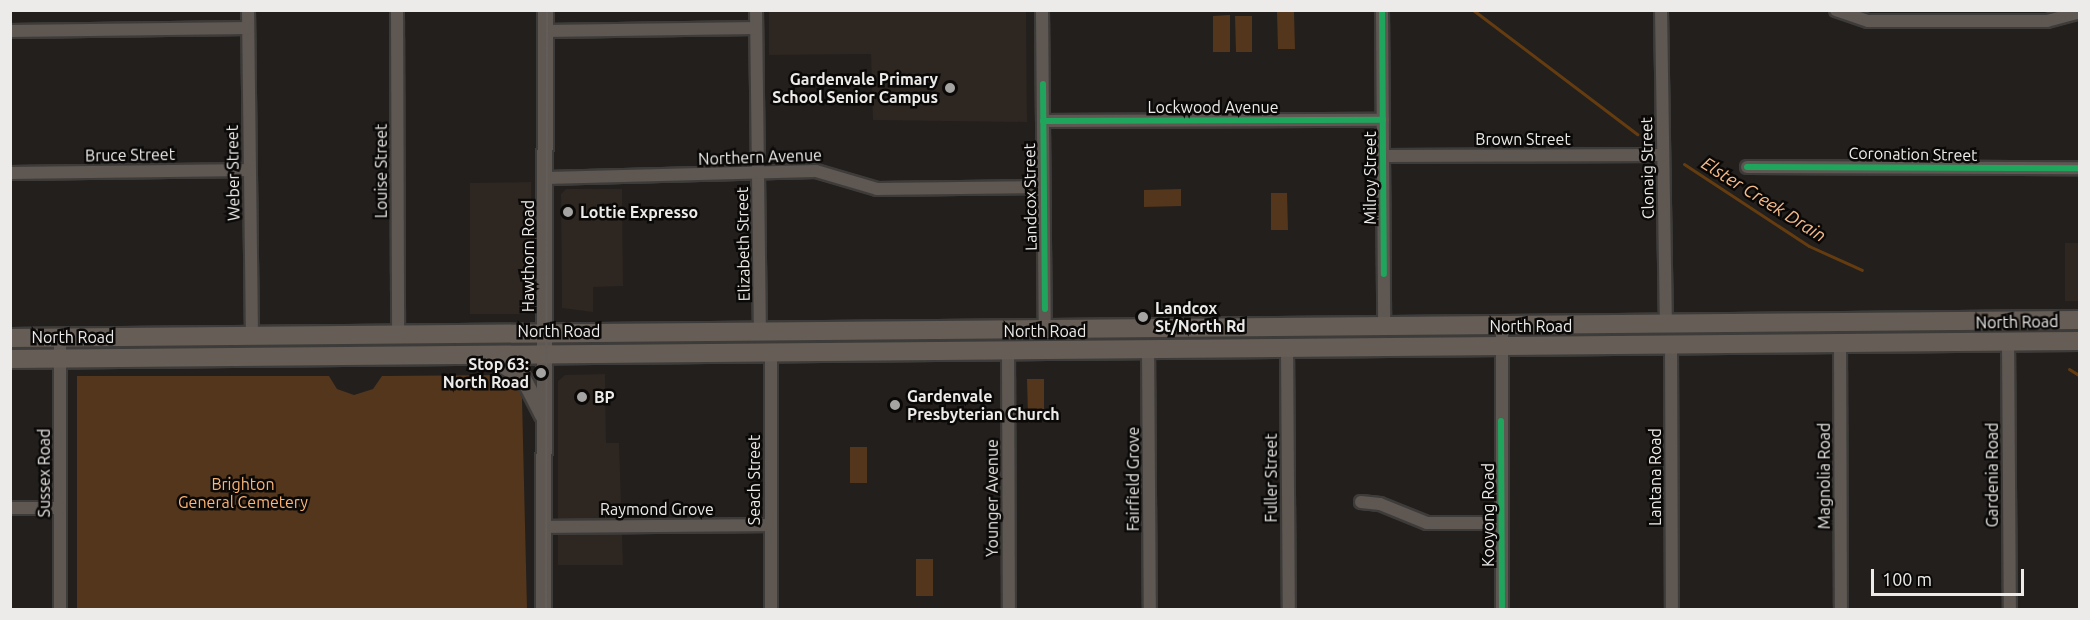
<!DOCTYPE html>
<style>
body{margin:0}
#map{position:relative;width:2090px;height:620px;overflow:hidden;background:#221f1d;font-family:Ubuntu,sans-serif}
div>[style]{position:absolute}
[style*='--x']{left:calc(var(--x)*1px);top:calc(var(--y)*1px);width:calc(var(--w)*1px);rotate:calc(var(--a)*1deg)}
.built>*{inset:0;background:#2e2620}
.green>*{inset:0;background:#53361b}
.stream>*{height:3px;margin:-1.5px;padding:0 1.5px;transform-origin:1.5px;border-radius:1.5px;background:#653c10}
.roads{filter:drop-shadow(2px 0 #3e3c3a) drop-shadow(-2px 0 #3e3c3a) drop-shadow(0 2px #3e3c3a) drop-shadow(0 -2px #3e3c3a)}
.minor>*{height:12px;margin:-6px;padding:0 6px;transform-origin:6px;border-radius:6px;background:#5e5752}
.major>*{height:15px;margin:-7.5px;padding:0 7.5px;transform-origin:7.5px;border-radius:7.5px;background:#5f5751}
.highway>*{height:18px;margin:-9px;padding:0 9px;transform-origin:9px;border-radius:9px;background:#665e56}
.tram>*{height:1.5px;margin:-0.75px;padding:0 0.75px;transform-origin:0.75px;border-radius:0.75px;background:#625d59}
.cycleway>*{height:6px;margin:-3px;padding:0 3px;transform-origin:3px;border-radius:3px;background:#20a55d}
.dots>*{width:16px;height:16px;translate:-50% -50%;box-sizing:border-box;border:3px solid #0b0908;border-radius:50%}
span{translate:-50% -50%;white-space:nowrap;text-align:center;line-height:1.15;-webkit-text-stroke:5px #0b0908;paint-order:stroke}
.poi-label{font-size:16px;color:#edebe9;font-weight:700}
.right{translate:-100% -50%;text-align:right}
.left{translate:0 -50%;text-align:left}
.street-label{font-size:16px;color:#edebe9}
.park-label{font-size:16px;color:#fdb475}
.water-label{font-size:18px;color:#f6bb8a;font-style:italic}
.frame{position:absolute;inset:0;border:12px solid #edebe9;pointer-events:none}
.scale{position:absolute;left:1871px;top:569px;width:153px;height:27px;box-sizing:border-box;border:3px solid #edebe9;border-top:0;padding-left:8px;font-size:18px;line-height:21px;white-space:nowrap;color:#edebe9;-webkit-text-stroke:4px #0b0908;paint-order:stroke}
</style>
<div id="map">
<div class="built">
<div style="clip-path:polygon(769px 11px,1026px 11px,1027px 122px,873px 120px,871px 54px,769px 55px)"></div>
<div style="clip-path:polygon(531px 182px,531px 309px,526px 314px,470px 314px,470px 183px)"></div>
<div style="clip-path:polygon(566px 189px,622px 189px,623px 286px,593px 287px,593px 312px,562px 308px,561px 194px)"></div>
<div style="clip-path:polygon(2065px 243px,2079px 243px,2079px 301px,2065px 301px)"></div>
<div style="clip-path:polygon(605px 374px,606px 443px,619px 443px,623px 565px,558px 565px,558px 381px,565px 375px)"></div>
</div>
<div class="green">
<div style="clip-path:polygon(1277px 12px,1294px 12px,1295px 49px,1278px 49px)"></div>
<div style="clip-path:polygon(1230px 15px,1230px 52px,1213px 52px,1213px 16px)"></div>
<div style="clip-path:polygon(1235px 16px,1252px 16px,1252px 52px,1236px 52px)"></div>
<div style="clip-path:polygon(1181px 189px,1181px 206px,1144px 207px,1144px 190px)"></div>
<div style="clip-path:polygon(1271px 193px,1287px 193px,1288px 230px,1271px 230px)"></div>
<div style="clip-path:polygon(504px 375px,516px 384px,522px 398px,527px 609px,77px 609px,77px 376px,329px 376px,337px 389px,354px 395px,373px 389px,382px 376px)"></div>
<div style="clip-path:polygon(1027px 379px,1044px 379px,1044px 415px,1028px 415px)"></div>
<div style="clip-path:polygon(850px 447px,867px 447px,867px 483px,850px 483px)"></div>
<div style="clip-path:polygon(916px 559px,933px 559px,933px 596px,916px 596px)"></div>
</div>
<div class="stream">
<div style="--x:1473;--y:10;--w:206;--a:37.1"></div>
<div style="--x:1684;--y:164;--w:149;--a:33.3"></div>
<div style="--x:1809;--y:246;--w:58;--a:24.4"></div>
<div style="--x:2069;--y:369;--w:13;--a:32"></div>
</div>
<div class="roads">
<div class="minor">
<div style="--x:248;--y:10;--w:326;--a:89.3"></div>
<div style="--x:397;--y:10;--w:322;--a:89.8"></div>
<div style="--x:756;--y:10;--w:323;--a:89.3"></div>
<div style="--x:1042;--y:10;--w:321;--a:89.5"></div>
<div style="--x:1382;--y:10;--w:317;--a:89.6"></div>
<div style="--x:1661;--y:10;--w:315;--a:89.1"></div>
<div style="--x:1836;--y:10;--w:34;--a:19"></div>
<div style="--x:1868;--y:21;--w:179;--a:0"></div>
<div style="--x:2047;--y:21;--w:34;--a:-15"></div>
<div style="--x:10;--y:31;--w:238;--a:-0.7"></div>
<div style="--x:545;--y:31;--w:211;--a:-0.8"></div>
<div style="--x:1043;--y:121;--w:340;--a:-0.2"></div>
<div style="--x:1384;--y:156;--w:279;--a:-0.2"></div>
<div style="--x:1747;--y:167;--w:333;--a:0.2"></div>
<div style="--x:10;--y:173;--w:240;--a:-0.7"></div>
<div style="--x:546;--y:178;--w:270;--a:-1.5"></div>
<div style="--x:816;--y:171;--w:64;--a:16.4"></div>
<div style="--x:877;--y:189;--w:166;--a:-0.7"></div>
<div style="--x:1502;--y:327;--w:283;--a:90"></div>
<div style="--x:60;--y:337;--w:273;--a:90"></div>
<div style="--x:2008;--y:341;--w:269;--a:89.6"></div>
<div style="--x:1840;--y:343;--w:267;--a:89.8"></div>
<div style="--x:1671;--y:344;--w:266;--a:89.8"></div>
<div style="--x:1287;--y:347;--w:263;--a:89.6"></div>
<div style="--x:1148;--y:348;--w:262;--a:89.6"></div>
<div style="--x:1008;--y:349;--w:261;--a:89.8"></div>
<div style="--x:771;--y:350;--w:260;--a:90"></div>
<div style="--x:1361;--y:502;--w:19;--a:6"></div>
<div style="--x:1380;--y:504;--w:51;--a:22"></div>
<div style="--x:1427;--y:523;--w:75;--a:0"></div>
<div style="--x:10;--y:508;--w:50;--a:0"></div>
<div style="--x:543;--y:527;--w:228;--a:-0.5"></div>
</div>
<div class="major">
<div style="--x:487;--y:356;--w:42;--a:31.4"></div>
<div style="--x:523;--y:378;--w:42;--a:62.8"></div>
<div style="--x:543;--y:610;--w:600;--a:-89.81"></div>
</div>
<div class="highway">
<div style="--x:10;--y:338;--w:2070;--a:-0.5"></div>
<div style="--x:10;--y:359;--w:2070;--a:-0.5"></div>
</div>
</div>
<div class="tram">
<div style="--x:546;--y:610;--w:600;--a:-89.9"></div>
</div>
<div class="cycleway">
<div style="--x:1382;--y:10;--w:264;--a:89.6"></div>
<div style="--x:1043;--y:84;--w:225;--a:89.5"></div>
<div style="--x:1043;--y:121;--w:340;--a:-0.2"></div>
<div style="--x:1747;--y:167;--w:333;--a:0.2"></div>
<div style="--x:1501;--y:421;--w:189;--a:89.7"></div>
</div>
<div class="dots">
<div style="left:950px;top:88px;background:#a6a4a2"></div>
<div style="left:568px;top:212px;background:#a6a4a2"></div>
<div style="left:1143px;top:317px;background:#a6a4a2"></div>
<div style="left:541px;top:373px;background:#a6a4a2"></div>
<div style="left:582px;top:397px;background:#a6a4a2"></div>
<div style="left:895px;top:405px;background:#a6a4a2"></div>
</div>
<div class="poi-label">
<span class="right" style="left:938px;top:88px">Gardenvale Primary<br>School Senior Campus</span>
<span class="left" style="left:580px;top:212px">Lottie Expresso</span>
<span class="left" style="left:1155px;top:317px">Landcox<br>St/North Rd</span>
<span class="right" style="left:529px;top:373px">Stop 63:<br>North Road</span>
<span class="left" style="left:907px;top:405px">Gardenvale<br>Presbyterian Church</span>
<span class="left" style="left:594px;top:397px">BP</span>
</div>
<div class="street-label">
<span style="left:1213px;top:107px">Lockwood Avenue</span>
<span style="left:1523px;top:139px">Brown Street</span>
<span style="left:1913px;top:154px;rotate:1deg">Coronation Street</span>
<span style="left:130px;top:155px;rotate:-1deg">Bruce Street</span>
<span style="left:760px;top:157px;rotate:-2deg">Northern Avenue</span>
<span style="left:1647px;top:168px;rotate:-91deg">Clonaig Street</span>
<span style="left:381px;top:171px;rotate:-90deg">Louise Street</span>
<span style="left:233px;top:173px;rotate:-91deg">Weber Street</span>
<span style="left:1370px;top:178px;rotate:-90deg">Milroy Street</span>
<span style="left:1030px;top:197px;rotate:-91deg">Landcox Street</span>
<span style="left:743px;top:244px;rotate:-91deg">Elizabeth Street</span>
<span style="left:528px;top:256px;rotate:-90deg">Hawthorn Road</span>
<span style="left:2017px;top:322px;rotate:-1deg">North Road</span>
<span style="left:1531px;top:326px">North Road</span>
<span style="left:559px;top:331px">North Road</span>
<span style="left:1045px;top:331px">North Road</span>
<span style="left:73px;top:337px">North Road</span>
<span style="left:44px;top:473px;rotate:-90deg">Sussex Road</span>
<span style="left:1992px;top:475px;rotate:-90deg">Gardenia Road</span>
<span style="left:1824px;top:476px;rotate:-90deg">Magnolia Road</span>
<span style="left:1655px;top:477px;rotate:-90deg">Lantana Road</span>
<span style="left:1271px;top:478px;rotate:-90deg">Fuller Street</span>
<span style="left:1133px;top:479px;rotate:-90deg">Fairfield Grove</span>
<span style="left:754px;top:480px;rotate:-90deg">Seach Street</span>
<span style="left:992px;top:498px;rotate:-90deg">Younger Avenue</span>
<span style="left:657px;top:509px">Raymond Grove</span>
<span style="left:1488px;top:515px;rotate:-90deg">Kooyong Road</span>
</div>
<div class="park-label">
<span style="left:243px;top:493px">Brighton<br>General Cemetery</span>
</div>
<div class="water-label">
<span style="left:1764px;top:199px;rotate:32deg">Elster Creek Drain</span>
</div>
<div class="frame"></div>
<div class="scale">100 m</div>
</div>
